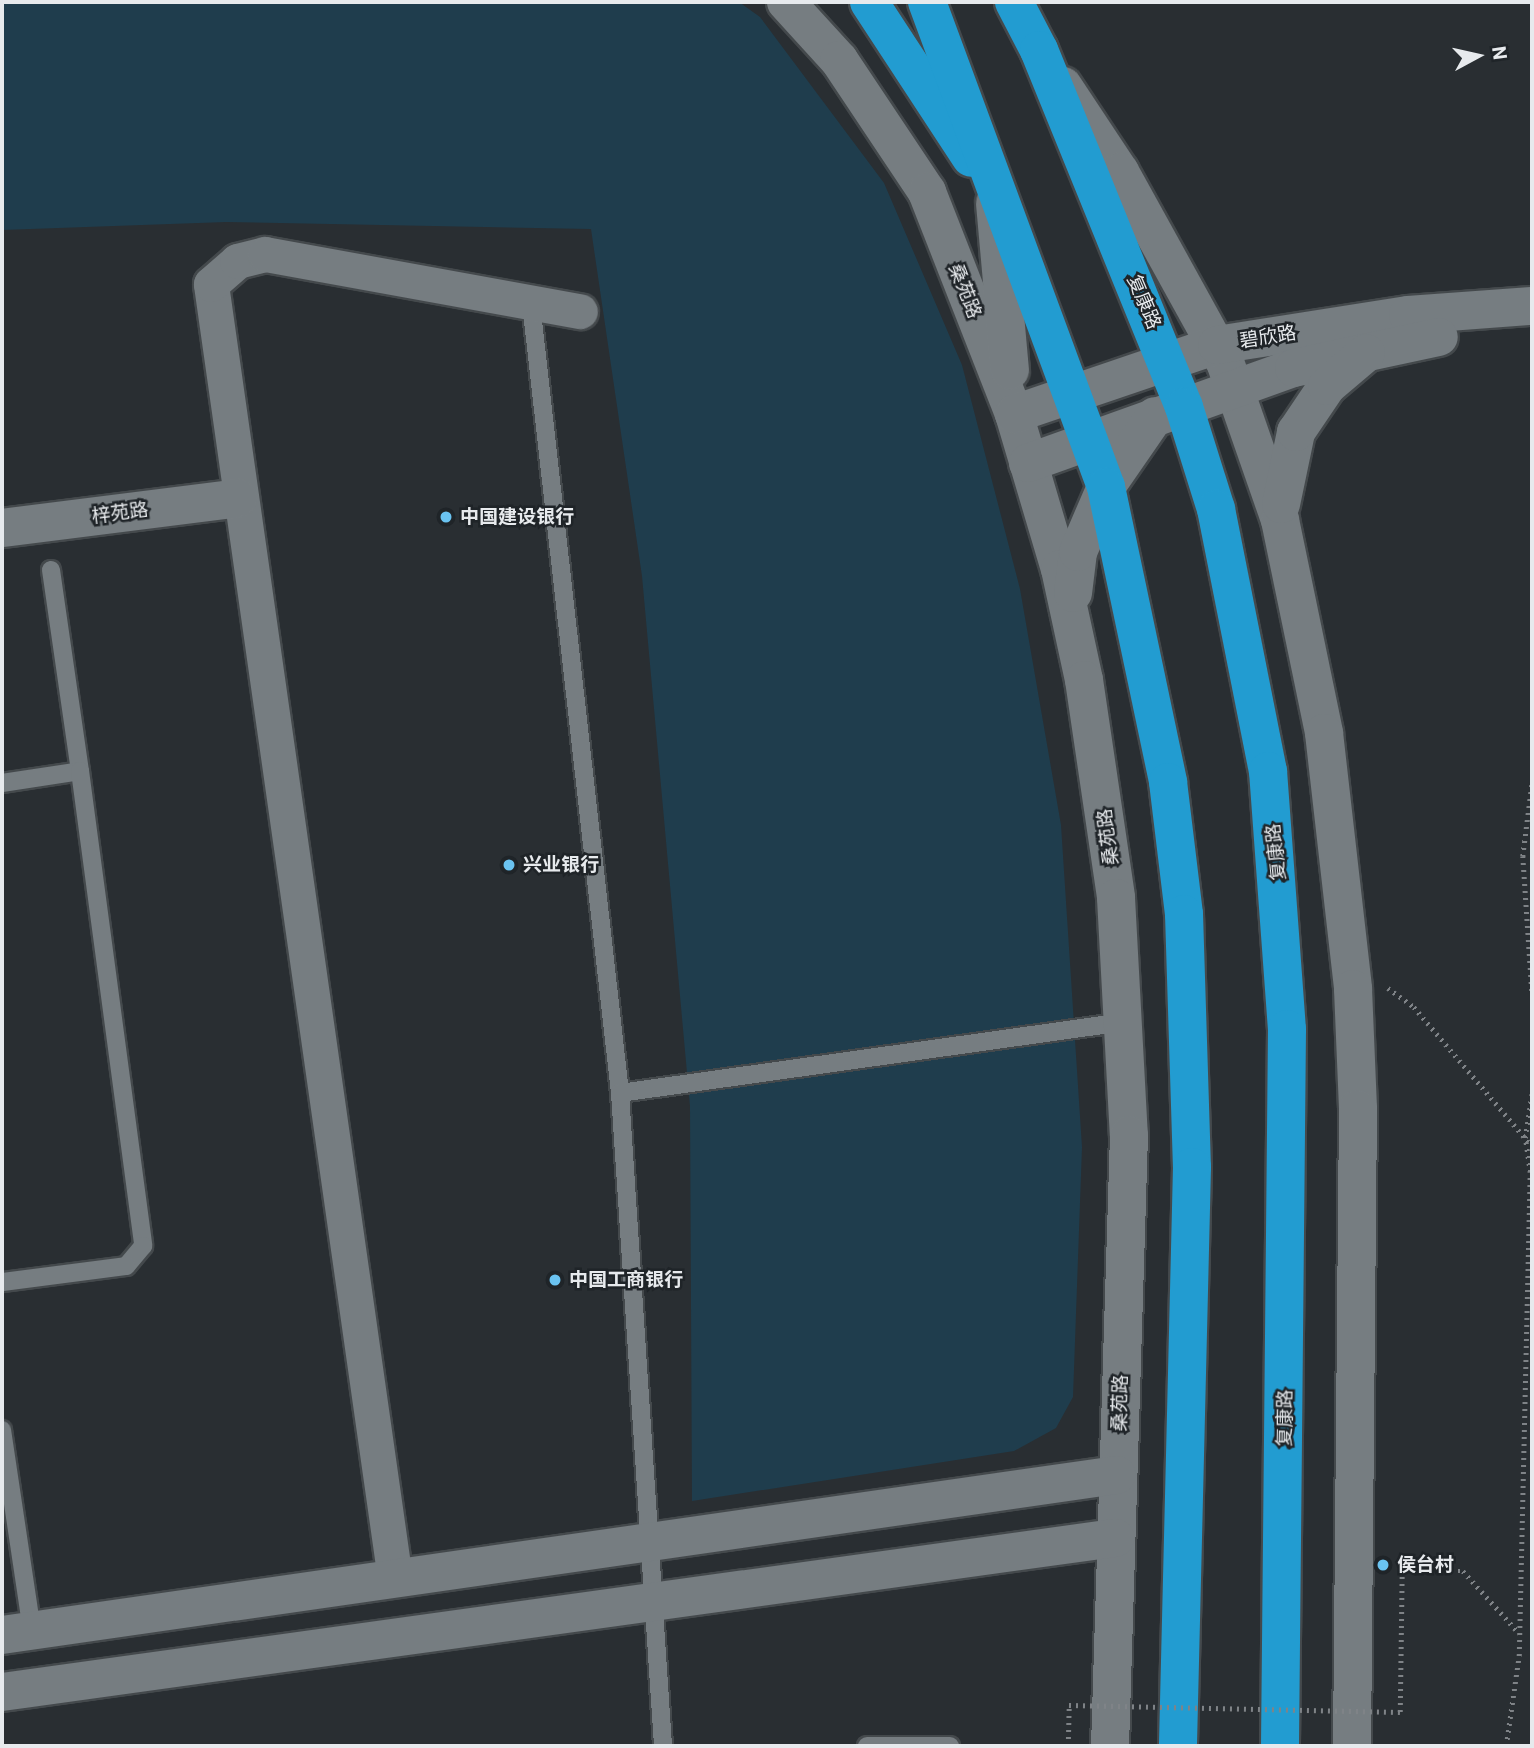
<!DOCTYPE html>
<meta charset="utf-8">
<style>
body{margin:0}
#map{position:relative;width:1534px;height:1748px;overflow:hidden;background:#292e32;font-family:Roboto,"Noto Sans SC",sans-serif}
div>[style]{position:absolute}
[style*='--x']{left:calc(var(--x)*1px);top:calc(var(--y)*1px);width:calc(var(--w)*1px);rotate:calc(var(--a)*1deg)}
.green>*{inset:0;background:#1f3d4d}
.path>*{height:4.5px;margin-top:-2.25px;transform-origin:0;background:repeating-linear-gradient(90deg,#7f8387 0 2px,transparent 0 7px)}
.roads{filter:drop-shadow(2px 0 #44494c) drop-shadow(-2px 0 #44494c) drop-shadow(0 2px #44494c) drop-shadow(0 -2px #44494c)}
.lane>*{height:18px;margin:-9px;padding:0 9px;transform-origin:9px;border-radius:9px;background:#767d81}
.street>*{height:35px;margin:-17.5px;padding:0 17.5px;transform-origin:17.5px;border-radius:17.5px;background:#767d81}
.secondary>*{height:38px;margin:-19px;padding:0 19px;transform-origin:19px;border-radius:19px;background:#767d81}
.highway>*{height:38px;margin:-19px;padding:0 19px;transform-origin:19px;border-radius:19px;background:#229cd1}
.path-bridge>*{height:4.5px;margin-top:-2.25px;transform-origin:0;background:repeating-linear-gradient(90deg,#7f8387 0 2px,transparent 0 7px)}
.dots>*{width:19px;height:19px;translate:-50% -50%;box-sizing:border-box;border:4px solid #1f2428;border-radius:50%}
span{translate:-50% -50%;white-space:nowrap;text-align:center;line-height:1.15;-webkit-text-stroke:5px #1f2428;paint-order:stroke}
.street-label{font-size:19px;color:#e7eaed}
.poi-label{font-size:19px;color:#e7eaed;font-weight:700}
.left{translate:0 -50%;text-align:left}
.frame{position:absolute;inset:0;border:4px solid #e7eaed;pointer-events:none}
.north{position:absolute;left:1443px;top:21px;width:70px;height:70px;-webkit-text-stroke:5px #1f2428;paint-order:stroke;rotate:82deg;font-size:19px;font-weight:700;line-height:28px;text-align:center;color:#e7eaed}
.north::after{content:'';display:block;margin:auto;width:24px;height:32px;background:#e7eaed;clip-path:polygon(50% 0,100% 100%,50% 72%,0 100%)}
</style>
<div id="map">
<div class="green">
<div style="clip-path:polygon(2px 2px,739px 2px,760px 17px,884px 183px,962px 365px,1020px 589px,1061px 825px,1082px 1147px,1073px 1397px,1056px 1428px,1014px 1451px,692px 1501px,690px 1106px,642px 576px,591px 229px,226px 222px,2px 230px)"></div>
</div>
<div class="path">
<div style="--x:1532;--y:785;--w:72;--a:97.2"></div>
<div style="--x:1523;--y:856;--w:136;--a:86.2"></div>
<div style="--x:1388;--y:988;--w:32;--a:36"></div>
<div style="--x:1414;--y:1007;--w:182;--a:49.7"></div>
<div style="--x:1400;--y:1712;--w:141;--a:-89.2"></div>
<div style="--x:1402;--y:1571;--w:61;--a:0"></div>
<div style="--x:1463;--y:1571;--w:84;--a:47.9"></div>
<div style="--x:1068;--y:1746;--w:41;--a:-88.6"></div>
<div style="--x:1506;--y:1746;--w:91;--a:-81.8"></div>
<div style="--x:1519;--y:1656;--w:484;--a:-88.7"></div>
<div style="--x:1530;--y:1172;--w:34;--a:-98"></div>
<div style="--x:1525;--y:1138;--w:46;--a:-81.2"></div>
</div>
<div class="roads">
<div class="lane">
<div style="--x:531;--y:303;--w:795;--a:83.57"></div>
<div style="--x:620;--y:1093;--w:654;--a:86.23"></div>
<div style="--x:51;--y:570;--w:203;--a:81.8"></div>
<div style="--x:2;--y:783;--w:79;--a:-8.7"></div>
<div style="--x:80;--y:771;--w:479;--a:82.4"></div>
<div style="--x:143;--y:1246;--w:26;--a:130"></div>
<div style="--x:126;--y:1266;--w:125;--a:172.6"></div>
<div style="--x:620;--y:1093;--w:509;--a:-8.02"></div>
<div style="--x:2;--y:1430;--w:203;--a:81.5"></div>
<div style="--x:867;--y:1746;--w:83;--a:0"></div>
</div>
<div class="street">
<div style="--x:395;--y:1579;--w:1308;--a:-98.09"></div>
<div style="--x:211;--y:284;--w:35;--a:-41"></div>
<div style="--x:237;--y:261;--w:29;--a:-14"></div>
<div style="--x:265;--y:254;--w:320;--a:10.3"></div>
</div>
<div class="secondary">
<div style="--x:786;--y:2;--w:79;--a:47.6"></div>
<div style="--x:839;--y:60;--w:159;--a:56.3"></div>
<div style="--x:927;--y:192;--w:238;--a:68.6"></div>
<div style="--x:1014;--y:414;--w:162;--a:73.5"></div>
<div style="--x:1060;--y:569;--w:114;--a:77.8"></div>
<div style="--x:1084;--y:680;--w:220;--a:81.6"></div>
<div style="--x:1116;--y:898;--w:237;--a:86.9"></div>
<div style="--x:1129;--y:1135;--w:611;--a:91.78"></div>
<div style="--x:1063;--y:86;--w:103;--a:56.5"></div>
<div style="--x:1120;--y:172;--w:217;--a:61.1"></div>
<div style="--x:1225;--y:362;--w:167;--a:70.8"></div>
<div style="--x:1280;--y:520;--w:217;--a:78.3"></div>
<div style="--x:1324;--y:733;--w:258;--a:83.5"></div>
<div style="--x:1353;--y:989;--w:120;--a:87.6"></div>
<div style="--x:1358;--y:1109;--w:637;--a:90.54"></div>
<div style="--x:995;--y:203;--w:168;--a:84.9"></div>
<div style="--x:1014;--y:414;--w:214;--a:-18.8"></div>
<div style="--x:1217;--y:345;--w:193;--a:-8.9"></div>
<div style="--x:1408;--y:315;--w:124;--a:-4.2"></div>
<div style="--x:1028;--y:463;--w:282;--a:-19.7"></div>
<div style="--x:1294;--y:368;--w:148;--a:-12.1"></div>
<div style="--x:1281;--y:504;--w:74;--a:-78.2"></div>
<div style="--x:1296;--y:432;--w:55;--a:-56"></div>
<div style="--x:1327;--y:386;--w:51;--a:-40.2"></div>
<div style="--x:2;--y:528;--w:238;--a:-7.2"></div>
<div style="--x:1073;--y:593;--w:41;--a:-83"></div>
<div style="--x:1078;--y:552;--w:71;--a:-66.7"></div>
<div style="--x:1106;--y:487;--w:86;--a:-55.4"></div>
<div style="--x:2;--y:1635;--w:1126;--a:-8.17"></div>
<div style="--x:2;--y:1692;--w:1124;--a:-7.88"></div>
</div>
<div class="highway">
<div style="--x:869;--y:2;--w:186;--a:56.8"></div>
<div style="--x:927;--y:2;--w:517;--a:69.74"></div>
<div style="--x:1106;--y:487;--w:301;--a:78.1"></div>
<div style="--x:1168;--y:782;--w:133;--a:83.1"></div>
<div style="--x:1184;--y:914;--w:253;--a:88.2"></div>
<div style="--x:1192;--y:1167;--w:579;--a:91.39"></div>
<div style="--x:1014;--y:2;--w:54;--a:62.5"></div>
<div style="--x:1039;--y:50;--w:385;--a:67.9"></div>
<div style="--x:1184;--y:407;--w:107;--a:72.6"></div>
<div style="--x:1216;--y:509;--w:267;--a:78.8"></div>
<div style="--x:1268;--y:771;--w:259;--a:85.8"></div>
<div style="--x:1287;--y:1029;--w:717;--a:90.56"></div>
</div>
</div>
<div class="path-bridge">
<div style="--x:1069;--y:1705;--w:331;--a:1.2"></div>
</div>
<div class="dots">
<div style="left:446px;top:517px;background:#6ac3f1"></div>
<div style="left:509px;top:865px;background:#6ac3f1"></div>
<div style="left:555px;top:1280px;background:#6ac3f1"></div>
<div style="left:1383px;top:1565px;background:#6ac3f1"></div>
</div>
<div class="street-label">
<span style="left:965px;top:291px;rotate:69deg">桑苑路</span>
<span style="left:1144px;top:302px;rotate:67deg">复康路</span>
<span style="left:1268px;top:337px;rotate:-9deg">碧欣路</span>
<span style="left:120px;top:513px;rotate:-7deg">梓苑路</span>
<span style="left:1108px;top:837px;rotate:-97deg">桑苑路</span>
<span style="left:1276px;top:852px;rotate:-96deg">复康路</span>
<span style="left:1120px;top:1403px;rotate:-88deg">桑苑路</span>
<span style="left:1285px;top:1418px;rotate:-89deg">复康路</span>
</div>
<div class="poi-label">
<span class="left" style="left:460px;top:517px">中国建设银行</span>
<span class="left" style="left:523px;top:865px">兴业银行</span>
<span class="left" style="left:569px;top:1280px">中国工商银行</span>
<span class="left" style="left:1397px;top:1565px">侯台村</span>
</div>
<div class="frame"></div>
<div class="north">N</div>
</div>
